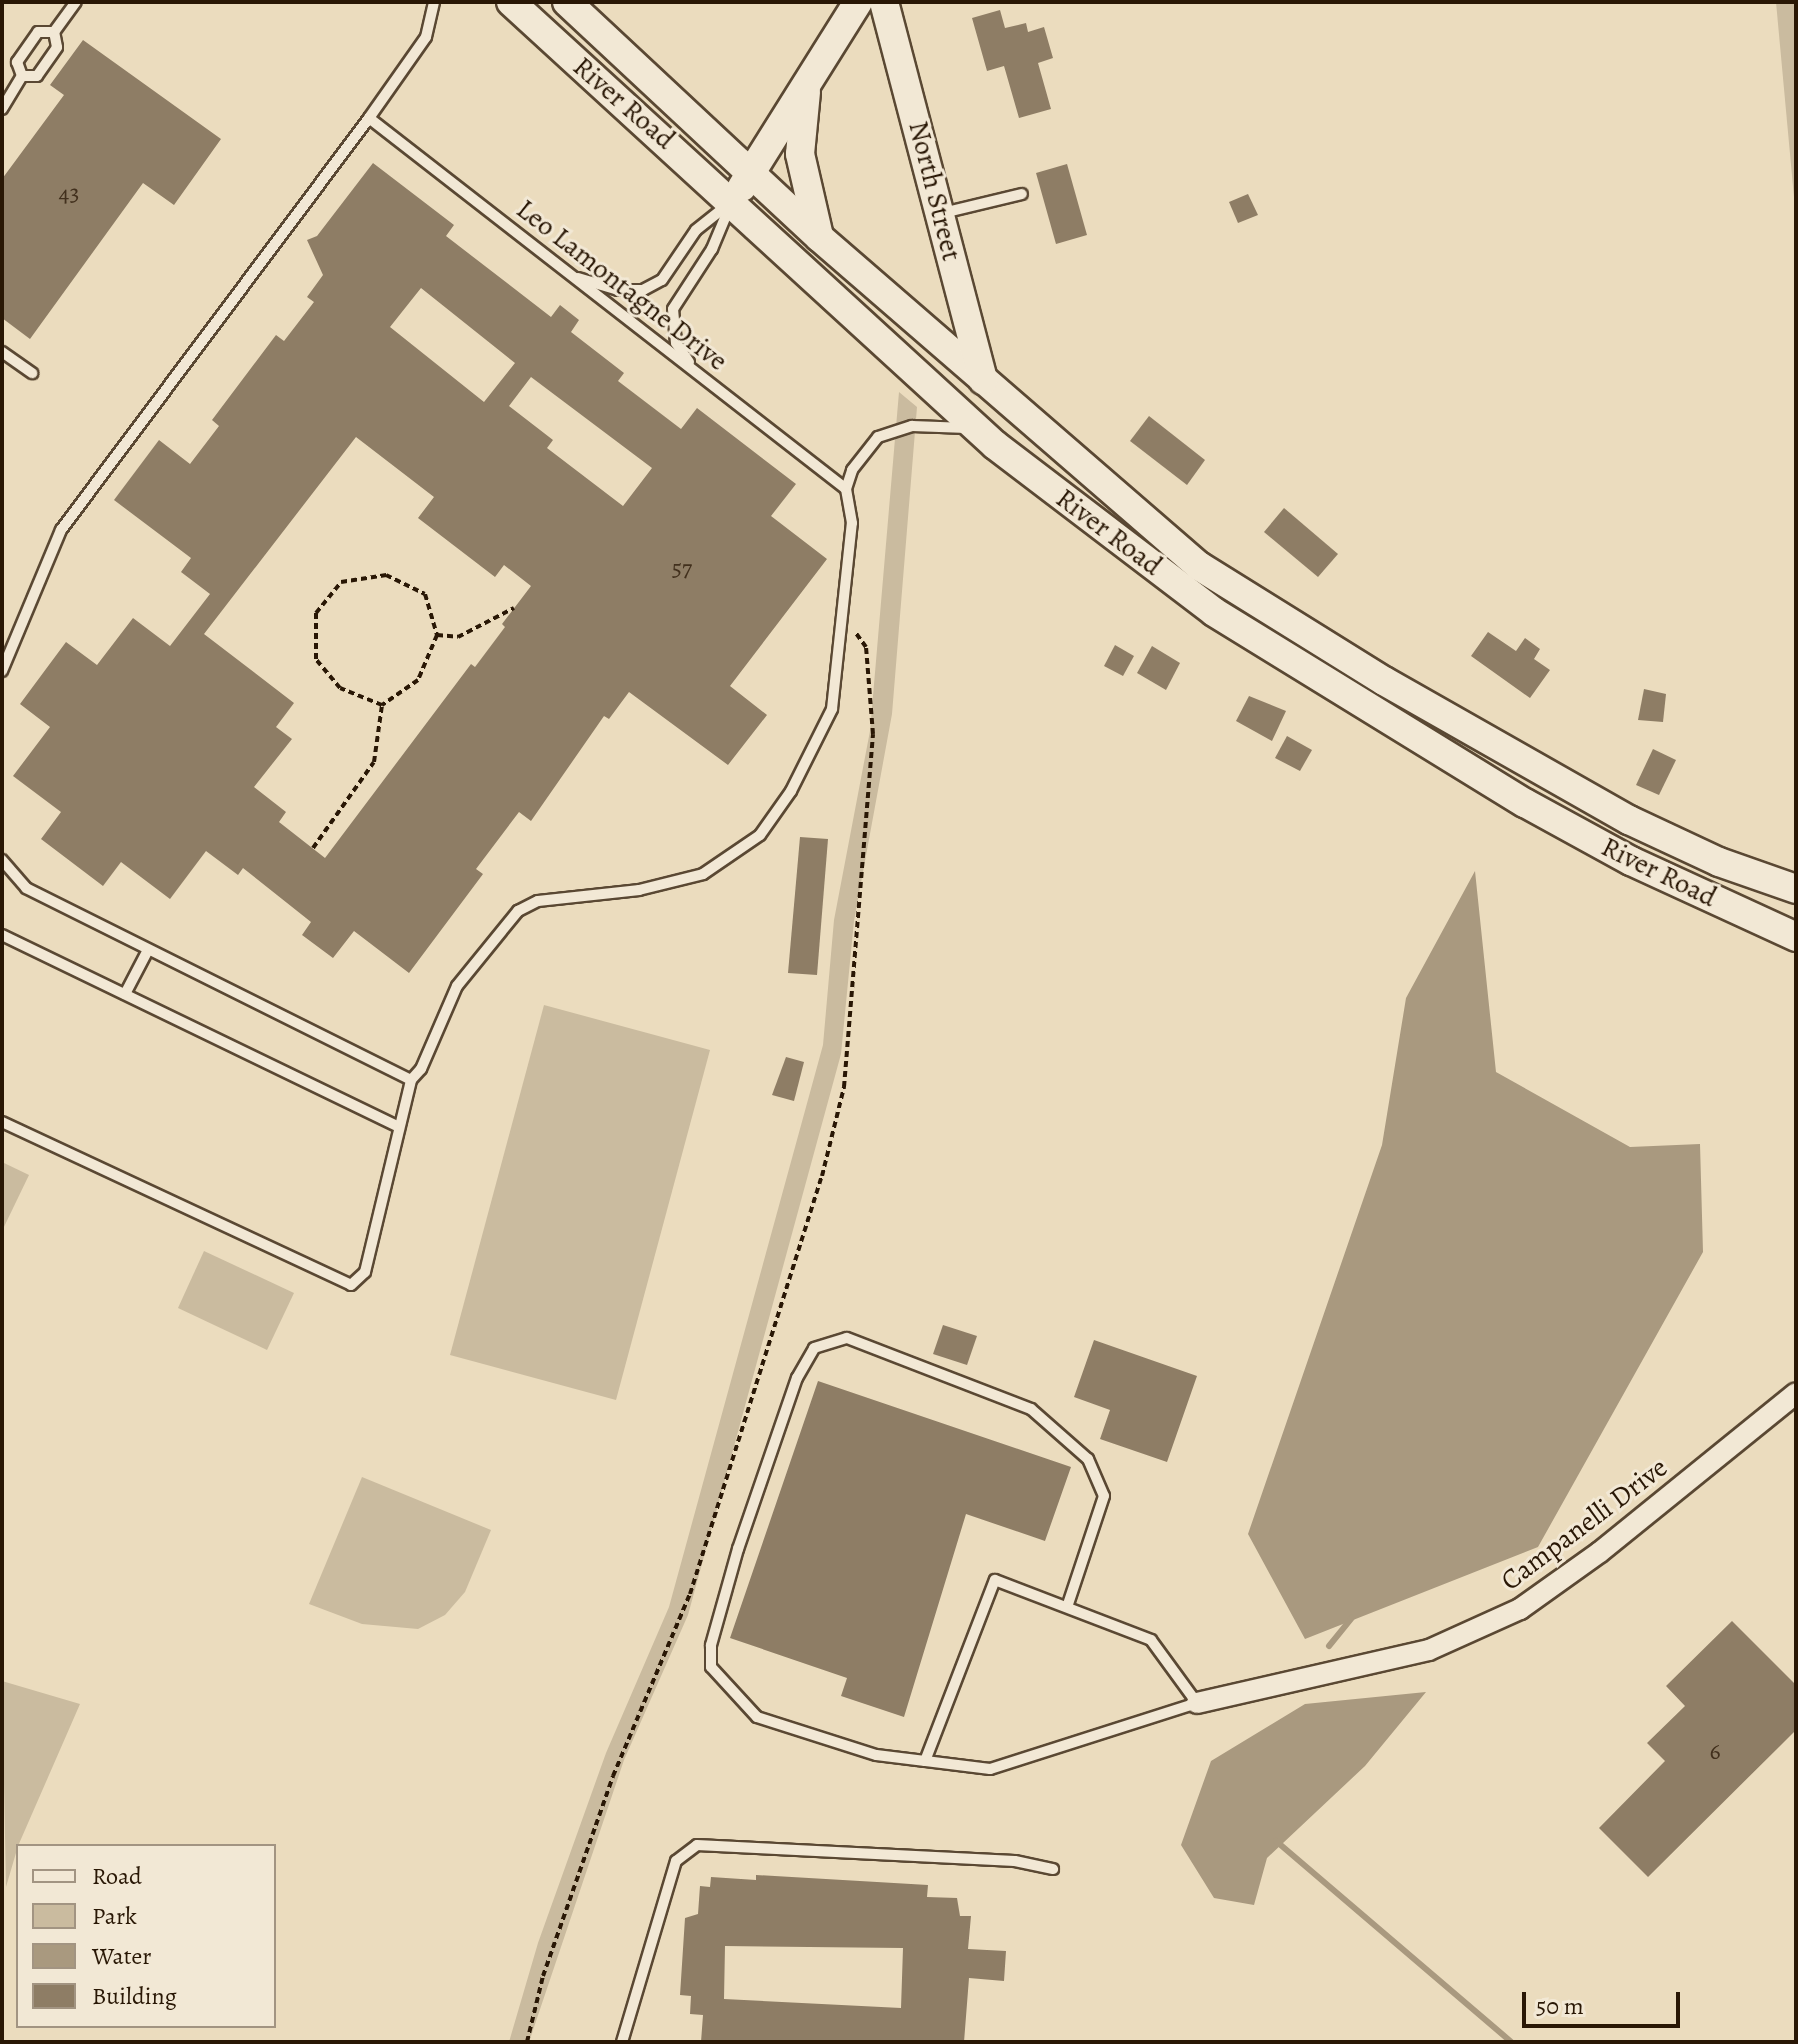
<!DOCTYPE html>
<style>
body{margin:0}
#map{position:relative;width:1798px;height:2044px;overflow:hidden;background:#ebdcbe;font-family:Alegreya,serif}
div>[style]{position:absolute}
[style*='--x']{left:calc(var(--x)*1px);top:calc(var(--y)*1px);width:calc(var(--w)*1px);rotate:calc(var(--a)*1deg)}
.green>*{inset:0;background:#cabb9f}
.water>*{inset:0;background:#a9997f}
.stream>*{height:6px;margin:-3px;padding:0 3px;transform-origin:3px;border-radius:3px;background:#a9997f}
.building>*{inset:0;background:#8e7d65}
.path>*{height:4px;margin-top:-2px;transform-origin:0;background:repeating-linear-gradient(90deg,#291705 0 6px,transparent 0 10px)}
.roads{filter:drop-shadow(2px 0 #5a4833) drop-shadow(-2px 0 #5a4833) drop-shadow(0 2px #5a4833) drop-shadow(0 -2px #5a4833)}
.lane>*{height:10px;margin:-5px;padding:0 5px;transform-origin:5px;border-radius:5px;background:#f2e8d5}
.street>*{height:20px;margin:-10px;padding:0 10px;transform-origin:10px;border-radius:10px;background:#f2e8d5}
.secondary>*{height:28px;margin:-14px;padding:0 14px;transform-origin:14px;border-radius:14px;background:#f2e8d5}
span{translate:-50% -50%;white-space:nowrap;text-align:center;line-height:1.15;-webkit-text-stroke:6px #f2e8d5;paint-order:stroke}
.number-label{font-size:24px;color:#42301d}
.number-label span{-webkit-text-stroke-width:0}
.street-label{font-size:28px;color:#291705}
.frame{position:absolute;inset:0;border:4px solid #291705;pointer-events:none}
.legend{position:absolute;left:16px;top:1844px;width:260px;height:184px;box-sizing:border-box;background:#f2e8d5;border:2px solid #a29482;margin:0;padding:10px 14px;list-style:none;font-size:24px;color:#291705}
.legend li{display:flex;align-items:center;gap:16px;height:40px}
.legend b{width:40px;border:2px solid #a29482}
.scale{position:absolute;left:1522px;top:1992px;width:158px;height:36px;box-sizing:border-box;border:4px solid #291705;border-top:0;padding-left:10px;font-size:24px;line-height:28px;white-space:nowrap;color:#291705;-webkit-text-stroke:6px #f2e8d5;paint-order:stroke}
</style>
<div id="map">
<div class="green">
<div style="clip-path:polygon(1776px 2px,1796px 2px,1796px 219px)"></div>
<div style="clip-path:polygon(899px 392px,917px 407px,892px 714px,854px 921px,841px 1054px,688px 1615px,624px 1760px,529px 2042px,509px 2042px,538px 1943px,606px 1753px,669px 1607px,823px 1045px,834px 920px,870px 731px)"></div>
<div style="clip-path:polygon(544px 1005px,710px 1050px,616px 1400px,450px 1355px)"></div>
<div style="clip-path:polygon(2px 1162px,29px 1175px,2px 1231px)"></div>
<div style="clip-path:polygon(204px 1251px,294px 1293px,267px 1350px,178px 1308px)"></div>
<div style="clip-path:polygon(362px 1477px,491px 1530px,465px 1592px,445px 1615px,418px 1629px,362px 1624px,309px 1604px)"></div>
<div style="clip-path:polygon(2px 1681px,80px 1704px,18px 1846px,6px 1887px)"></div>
</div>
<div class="water">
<div style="clip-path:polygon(1475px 871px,1496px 1072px,1630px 1147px,1700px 1144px,1703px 1252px,1538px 1547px,1305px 1639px,1248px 1534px,1382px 1145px,1406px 998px)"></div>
<div style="clip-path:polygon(1426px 1692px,1365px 1766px,1267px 1858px,1254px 1905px,1214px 1898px,1181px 1845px,1211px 1761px,1305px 1704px)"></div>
</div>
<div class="stream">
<div style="--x:1329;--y:1646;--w:36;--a:-51"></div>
<div style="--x:1276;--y:1841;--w:309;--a:40.5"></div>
</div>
<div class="building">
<div style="clip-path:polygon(1000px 10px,1005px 28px,1026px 23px,1028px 32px,1044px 27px,1053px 58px,1038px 63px,1051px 109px,1019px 118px,1004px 66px,987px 71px,972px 18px)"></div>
<div style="clip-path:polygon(83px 40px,221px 139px,174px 205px,143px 183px,30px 339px,2px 318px,2px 179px,64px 95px,50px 85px)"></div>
<div style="clip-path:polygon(evenodd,373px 163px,454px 225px,446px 236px,551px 317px,560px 305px,579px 320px,571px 332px,624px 373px,618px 381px,681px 429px,697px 408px,796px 484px,771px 516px,827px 559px,730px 686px,767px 715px,728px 765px,629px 692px,609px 719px,604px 716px,531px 821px,519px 812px,476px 869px,483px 874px,409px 973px,354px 931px,333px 958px,302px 935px,311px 922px,243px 868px,238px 875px,206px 851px,170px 899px,121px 862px,103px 886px,41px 839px,61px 812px,13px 776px,50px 727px,20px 704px,66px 642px,97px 665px,133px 618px,170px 646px,210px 594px,181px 572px,191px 558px,114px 500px,159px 440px,190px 464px,219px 426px,212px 420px,276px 335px,284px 341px,314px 302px,307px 297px,323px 275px,307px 240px,317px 236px,373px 163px,421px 288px,515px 363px,484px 402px,390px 327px,421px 288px,373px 163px,531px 377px,652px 468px,623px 506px,547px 448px,553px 440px,509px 406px,531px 377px,373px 163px,356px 437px,434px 497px,418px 518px,495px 577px,504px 565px,531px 586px,502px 624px,505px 627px,475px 667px,471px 664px,325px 858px,279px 822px,286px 812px,254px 787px,292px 739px,276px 727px,294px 703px,204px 634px,356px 437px)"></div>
<div style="clip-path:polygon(1067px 164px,1087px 235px,1056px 244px,1036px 173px)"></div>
<div style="clip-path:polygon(1248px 194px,1258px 215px,1238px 223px,1229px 202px)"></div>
<div style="clip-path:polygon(1149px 416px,1205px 460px,1187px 485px,1130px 441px)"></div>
<div style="clip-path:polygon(1284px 508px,1338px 554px,1318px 577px,1264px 532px)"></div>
<div style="clip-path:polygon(1488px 632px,1516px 651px,1525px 638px,1540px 649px,1534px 659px,1550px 670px,1530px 698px,1471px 656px)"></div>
<div style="clip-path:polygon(1115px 645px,1134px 656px,1123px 676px,1104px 666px)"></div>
<div style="clip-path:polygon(1152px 646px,1180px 663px,1166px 690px,1137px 673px)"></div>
<div style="clip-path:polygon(1644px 689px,1666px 694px,1663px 722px,1638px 720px)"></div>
<div style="clip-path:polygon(1249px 696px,1286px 711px,1272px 741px,1236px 721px)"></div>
<div style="clip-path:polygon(1287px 736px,1312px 750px,1300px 771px,1275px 758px)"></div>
<div style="clip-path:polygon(1653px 749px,1676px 760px,1659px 795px,1636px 785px)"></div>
<div style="clip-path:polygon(800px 837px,828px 839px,817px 975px,788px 973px)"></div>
<div style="clip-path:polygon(786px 1057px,804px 1062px,794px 1101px,772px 1095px)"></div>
<div style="clip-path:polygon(943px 1325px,977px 1336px,967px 1365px,933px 1354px)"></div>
<div style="clip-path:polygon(1094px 1340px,1197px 1376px,1167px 1462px,1100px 1439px,1110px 1410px,1074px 1397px)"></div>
<div style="clip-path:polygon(818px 1381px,1071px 1467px,1045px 1541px,966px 1514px,904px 1717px,841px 1696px,847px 1678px,730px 1638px)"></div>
<div style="clip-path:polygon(1732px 1621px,1796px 1685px,1796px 1730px,1648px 1877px,1599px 1828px,1665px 1761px,1647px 1743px,1685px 1706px,1666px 1686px)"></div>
<div style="clip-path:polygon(evenodd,756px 1875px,928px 1885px,927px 1897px,957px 1898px,960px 1916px,971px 1916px,968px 1949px,1006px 1951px,1004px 1981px,969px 1978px,964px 2042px,701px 2042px,703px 2015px,690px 2014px,691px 1996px,680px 1995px,685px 1918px,698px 1914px,700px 1886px,710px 1887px,711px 1877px,756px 1880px,756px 1875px,725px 1946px,903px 1948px,901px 2008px,724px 1999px,725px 1946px)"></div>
</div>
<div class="path">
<div style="--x:437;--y:635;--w:21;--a:5"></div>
<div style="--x:458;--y:637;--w:63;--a:-27.4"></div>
<div style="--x:313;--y:848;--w:105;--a:-54.7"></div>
<div style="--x:374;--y:762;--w:58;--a:-82"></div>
<div style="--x:382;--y:705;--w:45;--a:-158"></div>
<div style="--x:340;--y:688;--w:38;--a:-130"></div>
<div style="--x:316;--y:659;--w:46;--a:-90"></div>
<div style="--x:316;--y:613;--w:40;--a:-51"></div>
<div style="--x:341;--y:582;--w:46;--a:-8.8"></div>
<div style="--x:386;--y:575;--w:43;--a:26"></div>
<div style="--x:425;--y:594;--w:43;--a:73.7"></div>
<div style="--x:437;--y:635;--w:49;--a:112.9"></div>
<div style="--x:418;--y:680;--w:44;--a:145.2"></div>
<div style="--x:527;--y:2042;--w:68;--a:-76.4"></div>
<div style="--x:543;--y:1976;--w:212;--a:-70.7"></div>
<div style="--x:613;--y:1776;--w:198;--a:-67.1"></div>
<div style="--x:690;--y:1594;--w:438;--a:-72.5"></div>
<div style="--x:822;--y:1176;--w:92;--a:-76.1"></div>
<div style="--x:844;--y:1087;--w:354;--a:-85.3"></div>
<div style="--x:873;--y:734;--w:87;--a:-94.6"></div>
<div style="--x:866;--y:647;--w:17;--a:-126"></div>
</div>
<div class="roads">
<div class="lane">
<div style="--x:54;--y:32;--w:16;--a:180"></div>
<div style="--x:38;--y:32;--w:37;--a:125"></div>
<div style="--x:17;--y:62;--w:15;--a:70"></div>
<div style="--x:22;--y:76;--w:15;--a:0"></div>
<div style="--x:37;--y:76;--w:35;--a:-55"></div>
<div style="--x:57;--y:47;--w:15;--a:-101"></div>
<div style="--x:54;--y:32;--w:37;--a:-54"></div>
<div style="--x:2;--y:109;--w:39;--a:-59"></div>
<div style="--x:369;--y:118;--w:604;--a:37.87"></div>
<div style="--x:943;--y:213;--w:81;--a:-13.5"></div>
<div style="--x:578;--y:278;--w:42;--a:16.7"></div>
<div style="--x:618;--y:290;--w:25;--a:0"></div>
<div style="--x:643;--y:290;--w:21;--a:-28"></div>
<div style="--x:662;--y:280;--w:60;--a:-55.8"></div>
<div style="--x:696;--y:230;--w:43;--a:-38.5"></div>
<div style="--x:2;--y:352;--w:37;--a:35"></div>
<div style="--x:689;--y:362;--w:23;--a:-124"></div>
<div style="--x:676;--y:343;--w:34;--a:-95"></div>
<div style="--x:673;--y:309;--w:72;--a:-57"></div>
<div style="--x:712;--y:249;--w:47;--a:-67.3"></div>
<div style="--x:2;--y:671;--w:153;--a:-67.3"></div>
<div style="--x:61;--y:530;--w:514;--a:-53.22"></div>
<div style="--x:369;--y:118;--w:99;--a:-54.9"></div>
<div style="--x:426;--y:37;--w:36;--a:-77"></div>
<div style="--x:2;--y:860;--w:37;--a:49"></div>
<div style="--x:26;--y:888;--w:430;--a:26.5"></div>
<div style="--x:411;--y:1080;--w:15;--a:-48"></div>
<div style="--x:421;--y:1069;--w:90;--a:-66.6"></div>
<div style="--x:457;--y:986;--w:97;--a:-50.9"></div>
<div style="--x:518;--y:911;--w:22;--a:-27"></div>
<div style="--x:538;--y:901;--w:102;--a:-6.2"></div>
<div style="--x:639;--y:890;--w:66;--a:-14"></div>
<div style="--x:703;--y:874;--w:69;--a:-34.4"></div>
<div style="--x:760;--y:835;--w:54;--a:-54.8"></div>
<div style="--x:791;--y:791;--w:92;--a:-63.4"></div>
<div style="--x:832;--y:709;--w:187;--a:-83.9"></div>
<div style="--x:852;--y:523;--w:35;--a:-100"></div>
<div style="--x:846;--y:489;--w:20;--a:-72"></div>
<div style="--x:852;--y:470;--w:42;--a:-51.8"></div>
<div style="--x:878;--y:437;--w:36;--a:-18"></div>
<div style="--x:912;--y:426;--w:55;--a:2.1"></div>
<div style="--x:2;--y:935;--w:441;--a:25.8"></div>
<div style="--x:125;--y:994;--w:50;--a:-62.4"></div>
<div style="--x:2;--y:1122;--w:385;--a:25"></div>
<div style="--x:351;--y:1285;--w:19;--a:-43"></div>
<div style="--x:365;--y:1272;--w:197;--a:-76.5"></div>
<div style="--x:995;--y:1580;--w:167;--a:21"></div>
<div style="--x:1151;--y:1640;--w:78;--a:53.9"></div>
<div style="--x:1197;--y:1703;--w:217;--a:162.3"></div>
<div style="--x:990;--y:1769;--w:65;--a:-173"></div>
<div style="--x:925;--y:1761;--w:194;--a:-68.9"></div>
<div style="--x:925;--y:1761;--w:49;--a:-173"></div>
<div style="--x:876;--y:1755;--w:125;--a:-162.3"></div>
<div style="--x:757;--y:1717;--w:68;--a:-132.6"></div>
<div style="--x:711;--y:1667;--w:22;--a:-90"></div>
<div style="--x:711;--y:1645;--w:100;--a:-74.3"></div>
<div style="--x:738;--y:1549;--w:181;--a:-71"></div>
<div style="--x:797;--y:1378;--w:34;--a:-60"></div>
<div style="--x:814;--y:1348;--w:34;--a:-17"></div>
<div style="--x:847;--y:1338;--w:197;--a:21.1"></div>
<div style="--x:1031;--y:1409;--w:76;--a:41.3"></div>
<div style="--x:1088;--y:1459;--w:40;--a:66.6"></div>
<div style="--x:1104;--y:1496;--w:117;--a:108.4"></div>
<div style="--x:622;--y:2042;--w:189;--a:-73.4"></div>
<div style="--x:676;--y:1861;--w:26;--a:-37"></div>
<div style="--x:697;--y:1845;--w:318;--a:2.9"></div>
<div style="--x:1015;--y:1861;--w:39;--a:12"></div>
</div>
<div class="street">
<div style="--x:1197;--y:1703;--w:238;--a:-12.9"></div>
<div style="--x:1429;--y:1650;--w:100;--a:-24.3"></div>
<div style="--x:1520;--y:1609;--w:98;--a:-35.5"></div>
<div style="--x:1600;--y:1552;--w:252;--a:-39"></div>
</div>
<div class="secondary">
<div style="--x:511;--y:2;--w:656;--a:42.47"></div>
<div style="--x:995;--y:445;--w:275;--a:37.3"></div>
<div style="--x:1214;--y:612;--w:365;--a:31.6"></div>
<div style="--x:1525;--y:803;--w:121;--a:28.7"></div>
<div style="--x:1631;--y:861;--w:182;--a:24.7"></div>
<div style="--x:567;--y:2;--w:345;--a:43"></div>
<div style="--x:819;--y:237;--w:503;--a:40.89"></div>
<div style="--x:1199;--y:566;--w:218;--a:31.9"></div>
<div style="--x:1384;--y:681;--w:282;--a:29.6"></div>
<div style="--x:1629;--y:820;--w:99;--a:25"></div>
<div style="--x:1719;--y:862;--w:82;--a:19.3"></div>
<div style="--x:884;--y:2;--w:391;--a:75.3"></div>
<div style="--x:806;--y:92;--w:62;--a:95.5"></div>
<div style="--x:800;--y:154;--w:84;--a:77"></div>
<div style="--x:742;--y:187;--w:218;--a:-57.9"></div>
</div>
</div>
<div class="number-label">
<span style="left:69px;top:194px">43</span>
<span style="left:682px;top:569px">57</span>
<span style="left:1715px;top:1752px">6</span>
</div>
<div class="street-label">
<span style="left:624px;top:103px;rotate:41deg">River Road</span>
<span style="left:935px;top:191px;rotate:76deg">North Street</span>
<span style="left:622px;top:285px;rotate:38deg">Leo Lamontagne Drive</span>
<span style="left:1109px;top:532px;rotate:37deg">River Road</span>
<span style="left:1659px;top:872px;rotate:26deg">River Road</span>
<span style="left:1584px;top:1524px;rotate:-37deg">Campanelli Drive</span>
</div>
<div class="frame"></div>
<ul class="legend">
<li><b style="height:10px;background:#f2e8d5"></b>Road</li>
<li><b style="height:22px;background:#cabb9f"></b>Park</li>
<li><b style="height:22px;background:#a9997f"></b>Water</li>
<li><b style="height:22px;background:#8e7d65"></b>Building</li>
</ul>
<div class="scale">50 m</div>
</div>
